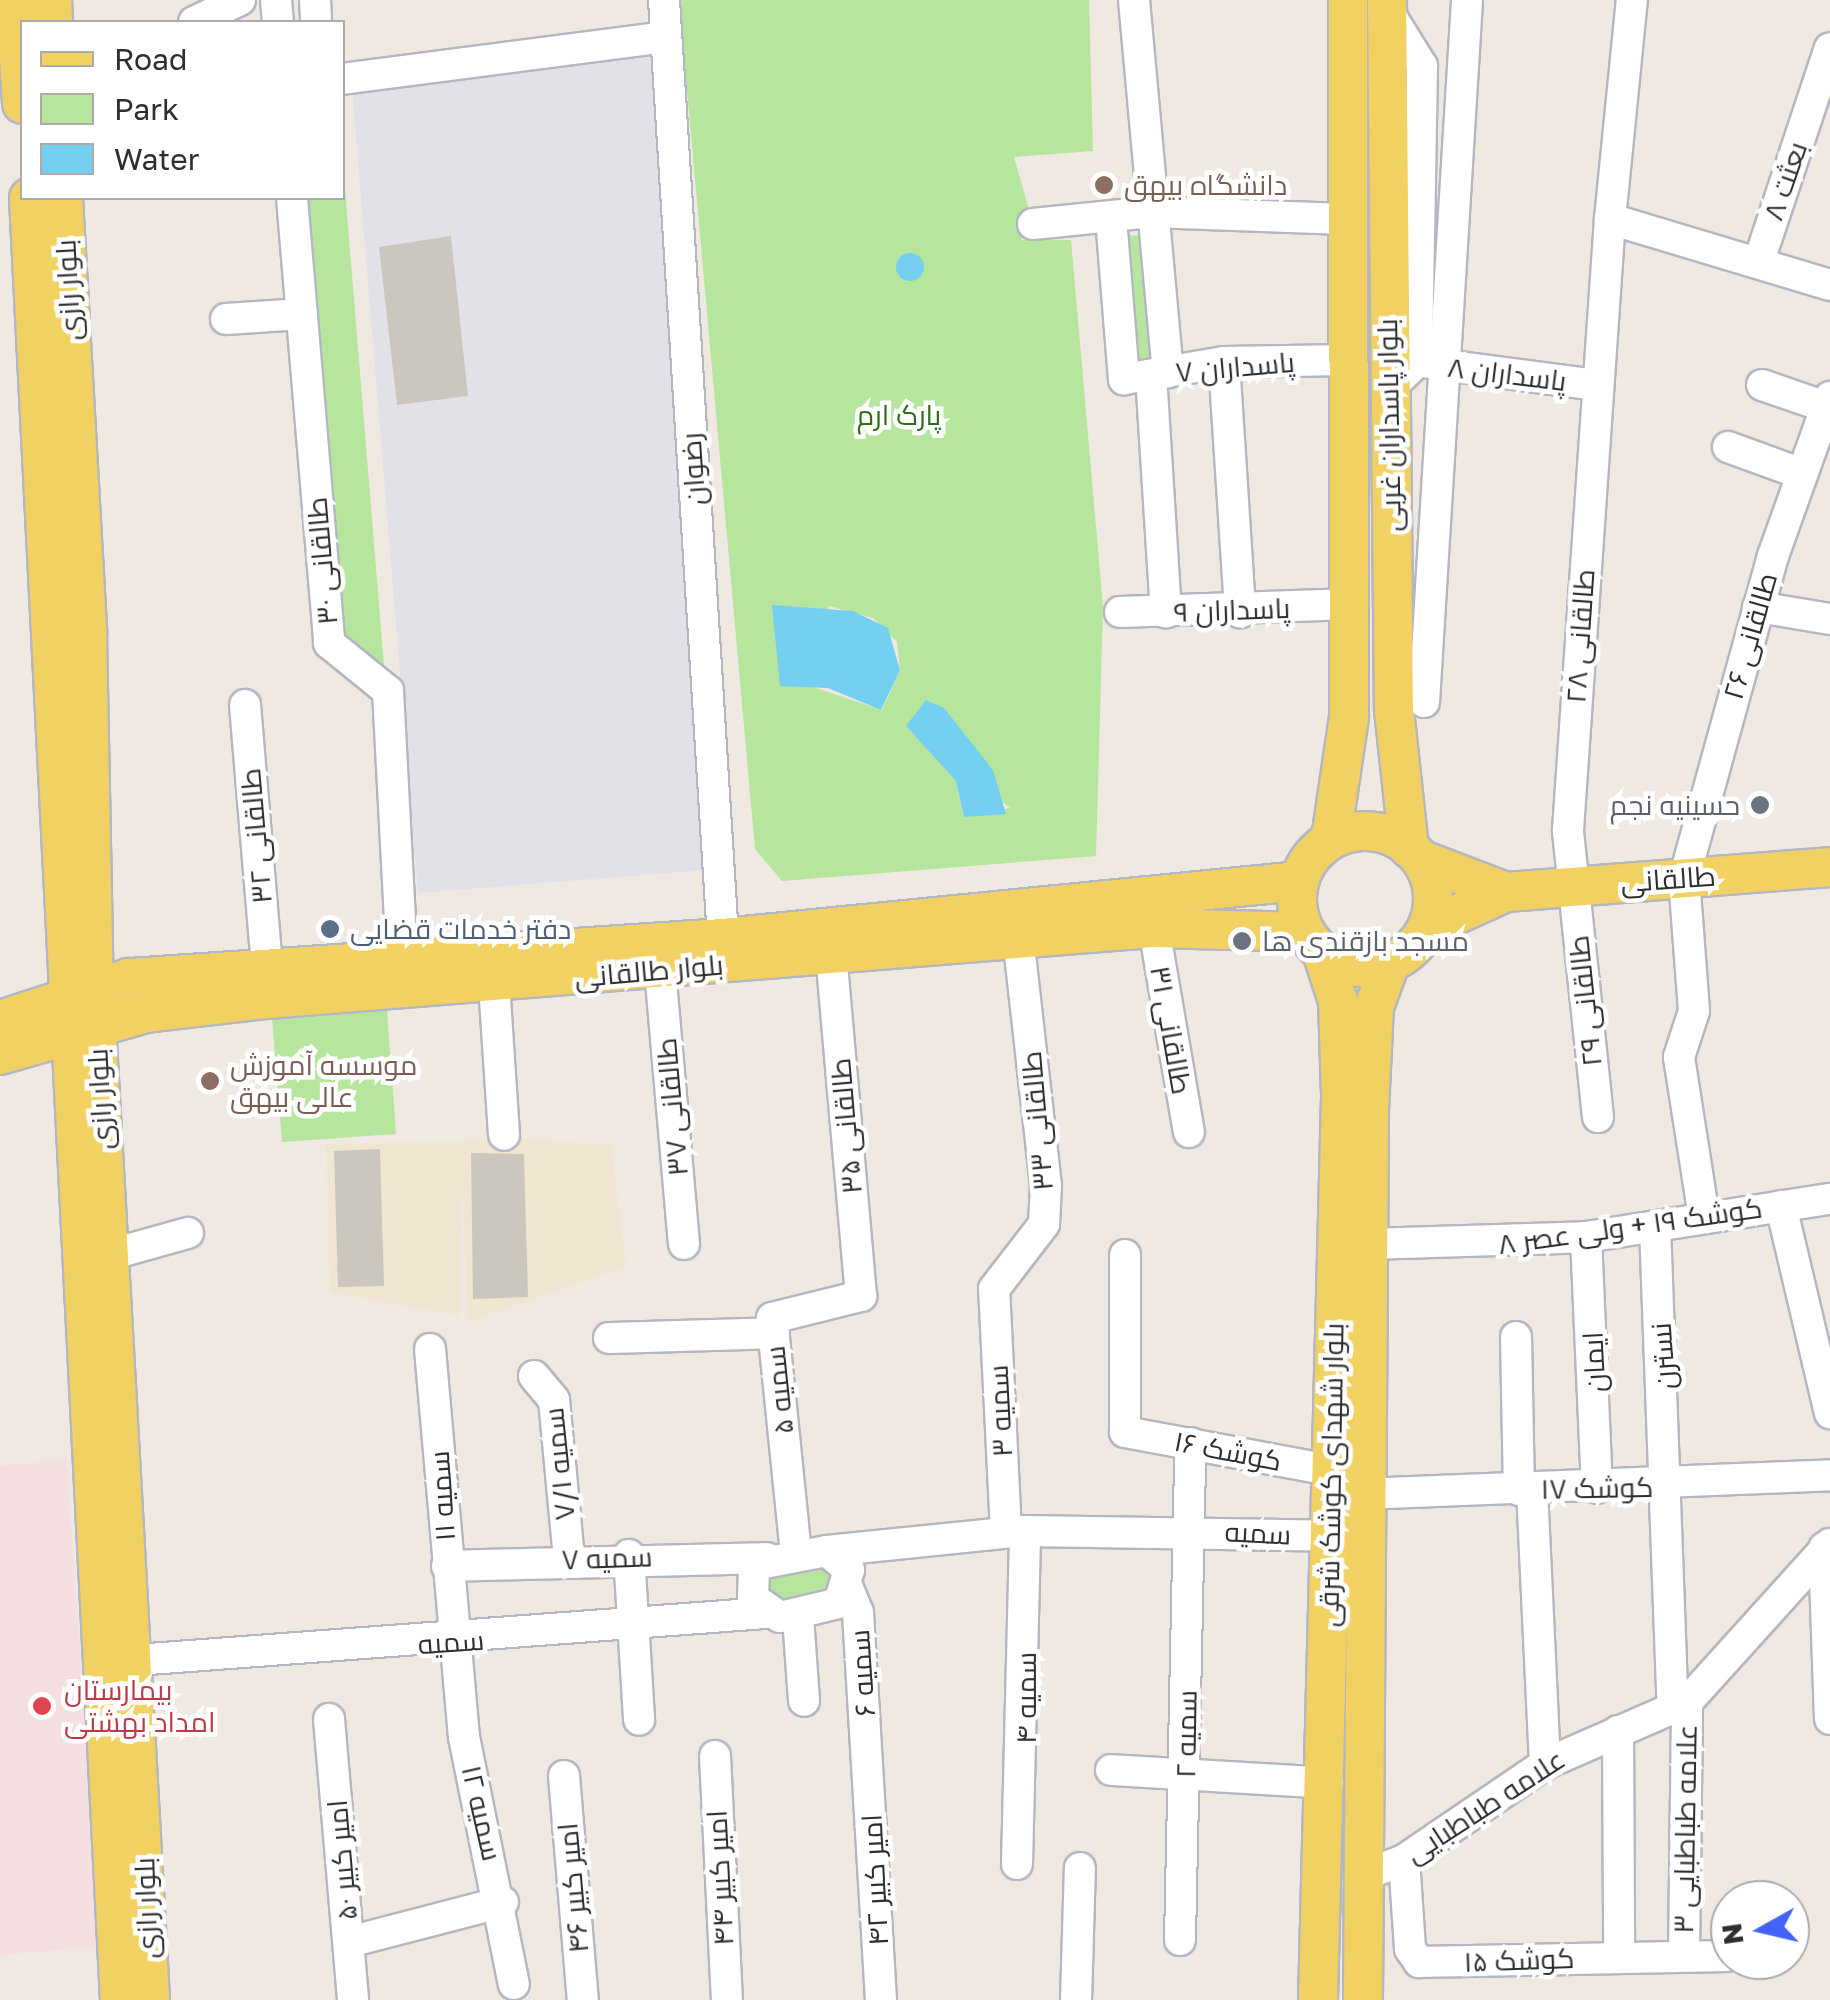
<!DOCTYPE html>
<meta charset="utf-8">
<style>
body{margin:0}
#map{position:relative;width:1830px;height:2000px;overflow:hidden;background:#efe9e1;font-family:"Golos Text",Cairo,sans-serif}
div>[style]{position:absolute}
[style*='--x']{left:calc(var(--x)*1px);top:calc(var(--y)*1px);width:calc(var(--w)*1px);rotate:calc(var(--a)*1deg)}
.industrial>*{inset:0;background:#e3e1e8}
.education>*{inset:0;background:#f0e6d1}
.medical>*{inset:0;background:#f5dfe0}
.green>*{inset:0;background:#b6e59e}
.water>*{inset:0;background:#75cff0}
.round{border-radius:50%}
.building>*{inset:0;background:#cbc7bf}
.roads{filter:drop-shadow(2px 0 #b4b7c1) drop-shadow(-2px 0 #b4b7c1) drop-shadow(0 2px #b4b7c1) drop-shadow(0 -2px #b4b7c1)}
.minor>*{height:30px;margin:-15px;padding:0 15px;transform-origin:15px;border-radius:15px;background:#fff}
.major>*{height:38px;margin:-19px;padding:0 19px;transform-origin:19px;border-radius:19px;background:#f2d163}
.major>.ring{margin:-19px;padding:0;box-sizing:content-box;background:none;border:38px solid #f2d163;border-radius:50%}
.dots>*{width:28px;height:28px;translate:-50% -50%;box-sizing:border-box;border:5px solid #fff;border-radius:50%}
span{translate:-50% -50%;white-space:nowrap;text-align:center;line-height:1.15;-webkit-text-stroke:9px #fff;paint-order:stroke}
.street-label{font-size:28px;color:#2e2e2e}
.education-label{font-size:28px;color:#785e54}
.left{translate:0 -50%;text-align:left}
.park-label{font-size:28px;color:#2c6e1b}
.worship-label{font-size:28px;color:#5b616d}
.right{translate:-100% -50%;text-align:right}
.service-label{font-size:28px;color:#4e5e75}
.health-label{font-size:28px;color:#be3a42}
.legend{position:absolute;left:20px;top:20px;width:325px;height:180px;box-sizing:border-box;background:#fff;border:2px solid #ababab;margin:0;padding:12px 18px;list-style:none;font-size:30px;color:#2e2e2e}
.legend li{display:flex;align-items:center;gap:20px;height:50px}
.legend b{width:50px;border:2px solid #ababab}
.north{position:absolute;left:1710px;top:1880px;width:100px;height:100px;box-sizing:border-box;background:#fff;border:2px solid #ababab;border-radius:50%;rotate:262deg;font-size:28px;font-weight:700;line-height:40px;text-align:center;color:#2e2e2e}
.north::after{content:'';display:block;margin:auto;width:35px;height:45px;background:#4264fb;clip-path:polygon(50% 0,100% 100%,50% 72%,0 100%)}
</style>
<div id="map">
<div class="industrial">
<div style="clip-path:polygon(651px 52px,718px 869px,418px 893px,351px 76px)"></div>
</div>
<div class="education">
<div style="clip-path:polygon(530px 1139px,611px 1145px,626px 1268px,468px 1321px,462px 1173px,460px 1316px,330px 1292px,326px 1144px)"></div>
</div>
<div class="medical">
<div style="clip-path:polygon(66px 1459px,101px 1946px,0 1955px,0 1466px)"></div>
</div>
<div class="green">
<div style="clip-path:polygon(evenodd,679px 0,1089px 0,1093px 151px,1014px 157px,1033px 224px,1021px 240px,1071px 240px,1103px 607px,1096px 856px,782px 881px,755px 849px,679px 0,829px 606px,873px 618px,897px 642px,900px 670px,882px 710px,810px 686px,829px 606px,679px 0,907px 726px,1010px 808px,964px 817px,956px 781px,907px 726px)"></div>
<div style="clip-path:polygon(343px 165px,385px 678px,336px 637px,300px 198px,342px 198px)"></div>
<div style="clip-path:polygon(1152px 235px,1160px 361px,1127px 363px,1117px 236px)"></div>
<div style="clip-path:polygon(387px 1009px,396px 1134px,282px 1142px,272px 1017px)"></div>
<div style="clip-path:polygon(821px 1562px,833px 1585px,827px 1597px,783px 1606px,769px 1599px,769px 1571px)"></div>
</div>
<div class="water">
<div class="round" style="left:896px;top:253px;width:28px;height:28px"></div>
<div style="clip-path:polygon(772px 605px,853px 611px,888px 628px,900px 670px,881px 710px,828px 688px,780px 686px)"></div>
<div style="clip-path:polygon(926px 700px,944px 708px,993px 770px,1006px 814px,964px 817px,956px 781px,906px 726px)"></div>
</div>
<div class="building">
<div style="clip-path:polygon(451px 236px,468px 396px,397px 405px,379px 247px)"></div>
<div style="clip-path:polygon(380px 1149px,384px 1286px,338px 1287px,334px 1151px)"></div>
<div style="clip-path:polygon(471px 1153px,524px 1154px,528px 1297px,473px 1299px)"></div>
</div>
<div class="roads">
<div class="minor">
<div style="--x:276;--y:0;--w:22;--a:85"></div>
<div style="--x:315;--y:0;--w:22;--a:87"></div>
<div style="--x:664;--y:0;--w:940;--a:86.4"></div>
<div style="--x:1134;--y:0;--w:374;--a:84.8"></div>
<div style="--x:1386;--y:8;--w:68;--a:58.2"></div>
<div style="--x:1422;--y:66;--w:296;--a:91"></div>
<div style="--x:1417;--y:362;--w:40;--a:136"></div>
<div style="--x:194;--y:22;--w:51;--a:-25.6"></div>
<div style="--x:342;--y:79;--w:326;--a:-7.4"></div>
<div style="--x:292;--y:198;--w:447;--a:85.2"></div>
<div style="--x:329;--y:643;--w:76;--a:39.1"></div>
<div style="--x:388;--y:691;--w:266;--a:87"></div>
<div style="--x:1111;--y:218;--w:162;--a:85.4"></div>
<div style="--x:1124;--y:379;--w:101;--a:-9.6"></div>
<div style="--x:1224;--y:362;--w:123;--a:-0.9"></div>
<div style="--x:1610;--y:219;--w:220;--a:-84.3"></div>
<div style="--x:1033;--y:224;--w:119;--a:-5.8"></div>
<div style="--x:1151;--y:212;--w:194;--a:2.1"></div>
<div style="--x:1760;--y:258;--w:221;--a:-71.6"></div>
<div style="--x:226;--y:319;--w:76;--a:-3.8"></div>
<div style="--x:1224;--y:362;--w:251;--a:86.3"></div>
<div style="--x:1422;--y:362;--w:177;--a:7.5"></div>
<div style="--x:1151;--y:375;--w:238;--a:86.4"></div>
<div style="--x:1762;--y:385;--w:68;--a:19"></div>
<div style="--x:1728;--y:447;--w:79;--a:20"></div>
<div style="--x:1758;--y:607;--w:73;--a:9.5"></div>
<div style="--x:1120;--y:612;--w:224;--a:-2"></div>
<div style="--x:1424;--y:702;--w:703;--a:-86.49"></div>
<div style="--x:245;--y:705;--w:263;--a:85.2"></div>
<div style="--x:1154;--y:928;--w:207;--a:80.3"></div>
<div style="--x:660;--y:970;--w:275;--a:85"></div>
<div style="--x:494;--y:984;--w:151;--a:86.2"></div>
<div style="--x:1598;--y:1117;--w:289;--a:-96"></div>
<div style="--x:1568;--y:830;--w:612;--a:-86.07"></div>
<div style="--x:1610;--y:219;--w:230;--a:16.7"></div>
<div style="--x:1781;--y:1206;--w:213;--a:76.7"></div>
<div style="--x:1704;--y:1217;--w:162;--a:-98.9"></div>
<div style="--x:1679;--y:1057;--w:48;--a:-71.9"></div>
<div style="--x:1694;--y:1011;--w:132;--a:-94.3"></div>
<div style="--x:1684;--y:879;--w:335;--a:-74.6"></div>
<div style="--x:1773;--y:556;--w:169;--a:-70.3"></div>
<div style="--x:1655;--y:1226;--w:482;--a:87.9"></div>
<div style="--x:1586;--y:1237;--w:251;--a:87.5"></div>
<div style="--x:1369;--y:1244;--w:217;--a:-1.8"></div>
<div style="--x:1586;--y:1237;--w:247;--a:-8.9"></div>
<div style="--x:109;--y:1255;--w:82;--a:-15.6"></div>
<div style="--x:1125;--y:1255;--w:177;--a:90"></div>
<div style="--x:1125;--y:1432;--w:208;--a:10.5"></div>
<div style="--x:1516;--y:1337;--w:153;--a:88.9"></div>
<div style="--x:609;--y:1338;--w:165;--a:-1.7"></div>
<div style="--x:430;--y:1349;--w:389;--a:85"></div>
<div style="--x:464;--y:1737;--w:252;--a:78.6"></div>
<div style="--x:534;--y:1376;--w:31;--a:50"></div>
<div style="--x:554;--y:1400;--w:160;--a:84.6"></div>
<div style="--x:1532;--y:1489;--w:275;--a:87.3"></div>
<div style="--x:1364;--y:1494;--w:466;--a:-2.3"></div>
<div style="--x:1006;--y:1532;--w:243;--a:-92.8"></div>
<div style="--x:994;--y:1289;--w:82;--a:-52.4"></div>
<div style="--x:1044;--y:1224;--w:38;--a:-87"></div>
<div style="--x:1046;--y:1186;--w:250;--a:-96.4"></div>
<div style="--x:1824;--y:1548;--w:171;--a:88"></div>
<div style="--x:827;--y:1551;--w:199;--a:-5.8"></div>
<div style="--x:1025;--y:1531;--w:305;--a:0.9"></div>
<div style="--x:827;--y:1551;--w:29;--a:41"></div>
<div style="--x:849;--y:1570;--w:34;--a:107"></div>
<div style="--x:839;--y:1603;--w:61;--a:166.7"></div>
<div style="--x:780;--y:1617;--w:33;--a:-145"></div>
<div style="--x:753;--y:1598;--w:33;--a:-88"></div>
<div style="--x:754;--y:1565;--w:74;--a:-10.9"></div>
<div style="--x:796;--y:1554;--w:237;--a:-95.8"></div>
<div style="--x:772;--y:1318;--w:92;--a:-13.9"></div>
<div style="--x:861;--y:1296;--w:341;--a:-95"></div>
<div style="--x:629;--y:1555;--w:165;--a:86.5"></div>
<div style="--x:447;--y:1566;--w:320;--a:-1.4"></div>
<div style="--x:848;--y:1588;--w:27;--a:68"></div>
<div style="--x:858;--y:1613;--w:388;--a:86.6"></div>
<div style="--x:798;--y:1617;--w:84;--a:85.9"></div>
<div style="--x:136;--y:1660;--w:631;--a:-4.27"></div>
<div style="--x:329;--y:1719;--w:282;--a:85.1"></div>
<div style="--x:1618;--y:1731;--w:226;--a:89.7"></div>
<div style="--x:715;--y:1756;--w:244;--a:87.2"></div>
<div style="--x:1111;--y:1770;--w:217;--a:3.4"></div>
<div style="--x:564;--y:1776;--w:225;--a:85.2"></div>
<div style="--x:1404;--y:1860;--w:89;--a:86.1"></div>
<div style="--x:1410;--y:1949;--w:16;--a:55"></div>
<div style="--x:1419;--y:1962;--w:308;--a:-1.1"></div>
<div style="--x:1017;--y:1864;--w:333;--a:-88.6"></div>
<div style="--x:1362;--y:1876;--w:45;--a:-20.9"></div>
<div style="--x:1404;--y:1860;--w:171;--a:-34.2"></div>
<div style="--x:1545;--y:1764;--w:155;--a:-23.6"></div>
<div style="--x:1687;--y:1702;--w:213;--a:-47.9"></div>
<div style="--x:1180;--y:1940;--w:497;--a:-88.8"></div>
<div style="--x:349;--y:1942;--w:159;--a:-14.6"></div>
<div style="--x:1684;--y:1956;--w:254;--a:-89.3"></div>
<div style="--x:1076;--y:2000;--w:132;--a:-88.3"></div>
</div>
<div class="major">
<div style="--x:15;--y:0;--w:104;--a:86.1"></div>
<div style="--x:52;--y:0;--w:22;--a:87"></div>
<div style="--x:1387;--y:0;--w:710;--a:89.44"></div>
<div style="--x:1394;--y:710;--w:139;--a:83.8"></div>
<div style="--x:29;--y:198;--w:1804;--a:87.11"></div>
<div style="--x:63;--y:198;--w:437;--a:86.8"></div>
<div style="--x:87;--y:634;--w:354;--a:88.9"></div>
<div style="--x:94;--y:988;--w:1014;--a:86.83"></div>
<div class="ring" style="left:1297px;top:831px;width:98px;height:98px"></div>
<div style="--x:1331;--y:839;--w:123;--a:-81.6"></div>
<div style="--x:1349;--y:717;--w:717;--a:-90.08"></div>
<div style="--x:1422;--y:860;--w:90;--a:20.9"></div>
<div style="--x:1506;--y:892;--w:87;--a:155.5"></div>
<div style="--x:1506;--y:892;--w:325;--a:-4.4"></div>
<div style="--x:0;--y:1020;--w:136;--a:-18"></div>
<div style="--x:129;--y:978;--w:595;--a:-3.85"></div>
<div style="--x:723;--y:938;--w:579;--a:-5.65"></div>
<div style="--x:0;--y:1055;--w:152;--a:-16"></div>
<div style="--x:146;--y:1013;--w:122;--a:-6.6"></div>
<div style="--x:267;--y:999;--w:890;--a:-4.58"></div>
<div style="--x:1154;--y:928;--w:151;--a:1.5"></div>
<div style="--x:1318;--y:2000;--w:905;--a:-88.54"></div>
<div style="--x:1341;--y:1095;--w:94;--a:-91.8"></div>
<div style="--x:1338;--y:1001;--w:52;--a:-108.1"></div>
<div style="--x:1363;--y:2000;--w:891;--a:-89.61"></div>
<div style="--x:1369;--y:1109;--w:102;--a:-87.2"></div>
<div style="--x:1374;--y:1007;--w:47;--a:-70"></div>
</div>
</div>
<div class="dots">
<div style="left:1104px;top:185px;background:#8d6e63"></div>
<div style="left:1760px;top:805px;background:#6b7280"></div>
<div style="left:330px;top:929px;background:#5c6f8a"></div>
<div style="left:1242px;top:941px;background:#6b7280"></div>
<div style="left:210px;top:1081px;background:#8d6e63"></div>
<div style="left:42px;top:1706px;background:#e0444e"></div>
</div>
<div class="street-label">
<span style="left:1785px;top:181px;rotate:-71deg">بعثت ۸</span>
<span style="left:68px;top:290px;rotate:-93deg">بلوار رازی</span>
<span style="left:1235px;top:367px;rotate:-5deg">پاسداران ۷</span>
<span style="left:1507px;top:374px;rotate:7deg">پاسداران ۸</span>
<span style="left:1389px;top:425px;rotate:-91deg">بلوار پاسداران غربی</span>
<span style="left:693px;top:469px;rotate:-94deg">رضوان</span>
<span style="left:322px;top:561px;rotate:-95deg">طالقانی ۳۰</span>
<span style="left:1232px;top:610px;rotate:-2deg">پاسداران ۹</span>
<span style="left:1580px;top:636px;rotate:-86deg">طالقانی ۲۸</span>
<span style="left:1750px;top:636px;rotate:-74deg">طالقانی ۲۶</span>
<span style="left:256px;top:836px;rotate:-95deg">طالقانی ۳۲</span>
<span style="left:1668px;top:879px;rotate:-4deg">طالقانی</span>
<span style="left:649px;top:971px;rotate:-5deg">بلوار طالقانی</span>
<span style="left:1585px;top:1001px;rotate:-96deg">طالقانی ۲۹</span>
<span style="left:1171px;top:1030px;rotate:80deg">طالقانی ۳۱</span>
<span style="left:100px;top:1099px;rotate:-93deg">بلوار رازی</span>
<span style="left:672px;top:1107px;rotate:-95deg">طالقانی ۳۷</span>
<span style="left:1037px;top:1121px;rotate:-95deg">طالقانی ۳۳</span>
<span style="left:846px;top:1126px;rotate:-95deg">طالقانی ۳۵</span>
<span style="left:1630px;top:1226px;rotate:-8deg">کوشک ۱۹ + ولی عصر ۸</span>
<span style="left:1663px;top:1356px;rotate:-94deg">نسترن</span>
<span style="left:1594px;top:1362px;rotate:-93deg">ایمان</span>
<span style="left:779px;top:1390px;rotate:-96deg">سمیه ۵</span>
<span style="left:1000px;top:1411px;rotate:-93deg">سمیه ۳</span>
<span style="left:1228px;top:1451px;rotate:11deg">کوشک ۱۶</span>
<span style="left:559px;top:1464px;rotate:-96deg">سمیه ۷/۱</span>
<span style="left:1331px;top:1475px;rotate:-89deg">بلوار شهدای کوشک شرقی</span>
<span style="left:1597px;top:1488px;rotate:-1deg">کوشک ۱۷</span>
<span style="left:442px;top:1496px;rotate:-94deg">سمیه ۱۱</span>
<span style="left:1258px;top:1533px;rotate:3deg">سمیه</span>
<span style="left:607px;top:1558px;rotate:-2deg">سمیه ۷</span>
<span style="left:451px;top:1642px;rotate:-4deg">سمیه</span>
<span style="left:862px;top:1673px;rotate:-94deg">سمیه ۶</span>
<span style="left:1026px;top:1698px;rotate:-90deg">سمیه ۴</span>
<span style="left:1186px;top:1734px;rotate:-89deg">سمیه ۲</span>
<span style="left:1485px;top:1806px;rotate:-33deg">علامه طباطبایی</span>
<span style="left:482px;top:1813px;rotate:77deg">سمیه ۱۲</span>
<span style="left:1685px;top:1829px;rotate:-89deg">علامه طباطبایی ۳</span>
<span style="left:342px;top:1860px;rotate:-95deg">امیر کبیر ۵۰</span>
<span style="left:720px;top:1878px;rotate:-93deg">امیر کبیر ۴۴</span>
<span style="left:875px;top:1880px;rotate:-93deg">امیر کبیر ۴۲</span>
<span style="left:573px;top:1888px;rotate:-95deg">امیر کبیر ۴۶</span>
<span style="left:146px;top:1908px;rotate:-92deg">بلوار رازی</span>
<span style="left:1519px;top:1960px;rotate:-2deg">کوشک ۱۵</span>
</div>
<div class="education-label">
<span class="left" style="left:1124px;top:185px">دانشگاه بیهق</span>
<span class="left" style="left:230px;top:1081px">موسسه آموزش<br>عالی بیهق</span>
</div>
<div class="park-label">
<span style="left:899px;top:415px">پارک ارم</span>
</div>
<div class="worship-label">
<span class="right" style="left:1740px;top:805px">حسینیه نجم</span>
<span class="left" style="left:1262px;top:941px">مسجد بازقندی ها</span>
</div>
<div class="service-label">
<span class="left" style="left:350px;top:929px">دفتر خدمات قضایی</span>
</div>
<div class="health-label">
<span class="left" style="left:64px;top:1706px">بیمارستان<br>امداد بهشتی</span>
</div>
<ul class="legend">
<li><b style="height:12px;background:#f2d163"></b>Road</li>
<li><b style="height:28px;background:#b6e59e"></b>Park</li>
<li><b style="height:28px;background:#75cff0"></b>Water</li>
</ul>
<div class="north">N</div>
</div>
